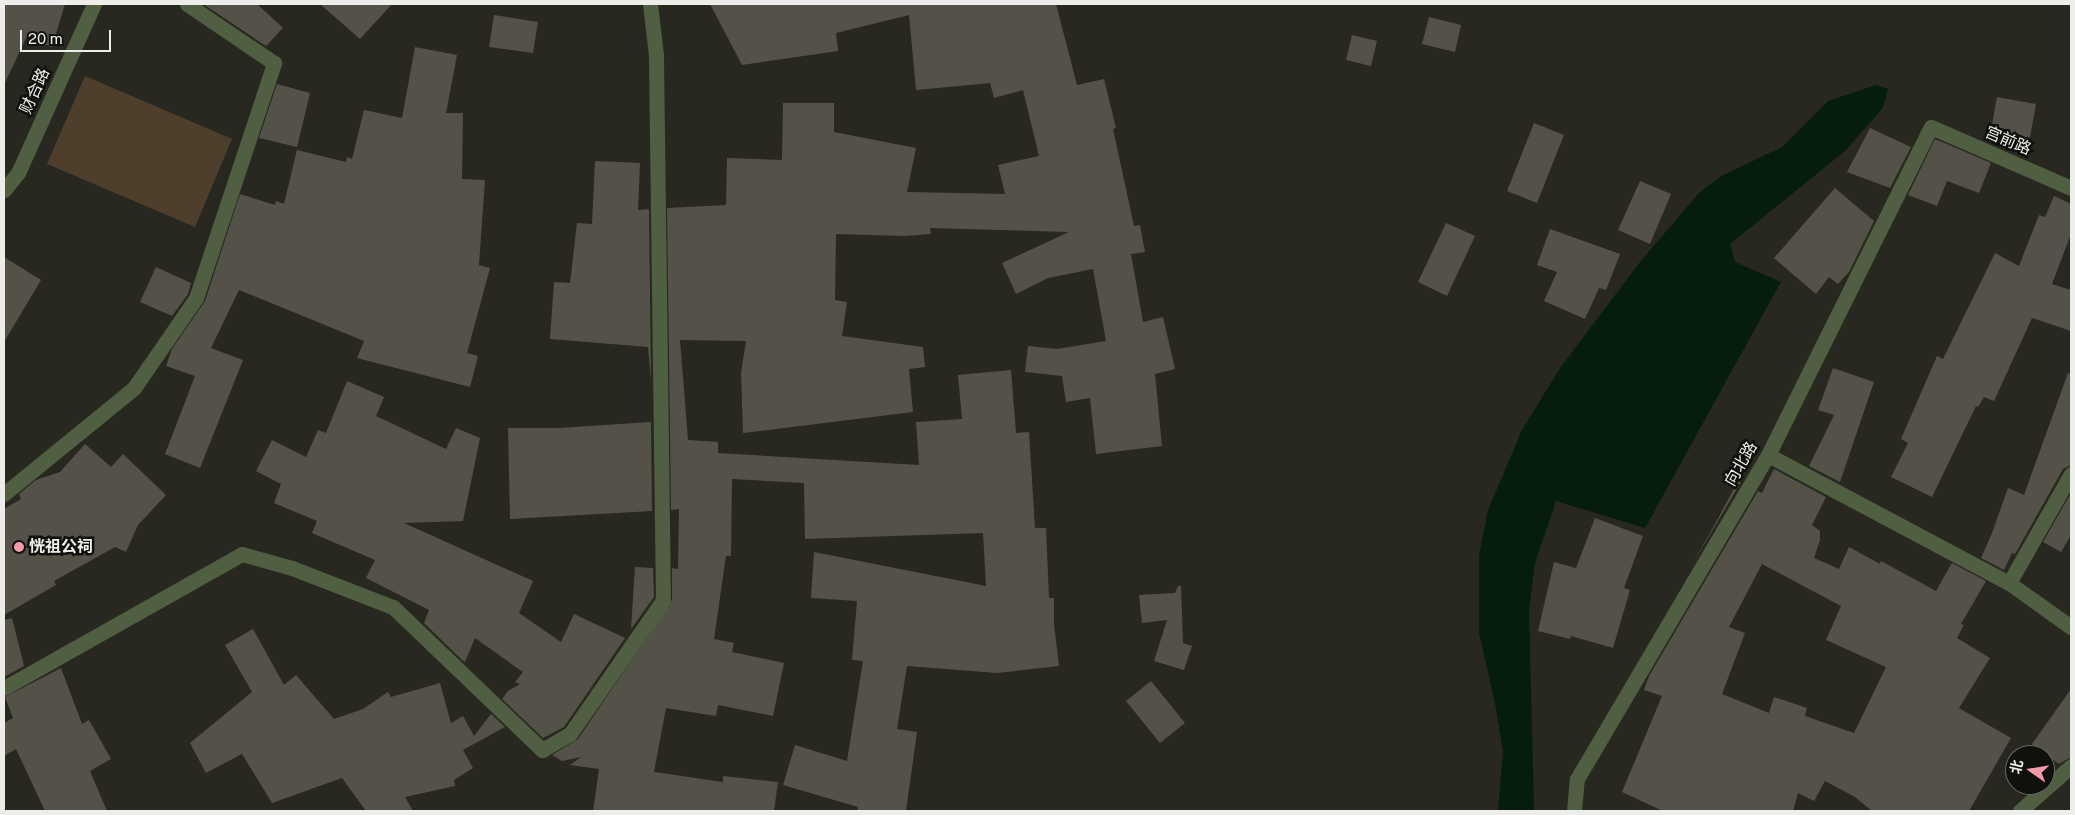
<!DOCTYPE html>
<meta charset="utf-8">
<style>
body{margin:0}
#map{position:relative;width:2075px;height:815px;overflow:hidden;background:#282821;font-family:"Public Sans","Noto Sans SC",sans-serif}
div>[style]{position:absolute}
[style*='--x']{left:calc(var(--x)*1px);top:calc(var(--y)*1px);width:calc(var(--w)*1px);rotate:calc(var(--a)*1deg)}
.green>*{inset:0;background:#4e3f2d}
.water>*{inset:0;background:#051d0a}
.building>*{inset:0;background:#545149}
.minor>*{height:15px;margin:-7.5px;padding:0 7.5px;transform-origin:7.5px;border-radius:7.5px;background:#505e41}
.dots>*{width:14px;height:14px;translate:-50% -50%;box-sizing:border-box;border:2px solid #10110d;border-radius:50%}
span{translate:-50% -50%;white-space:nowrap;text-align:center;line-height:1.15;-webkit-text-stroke:5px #10110d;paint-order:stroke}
.street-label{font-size:16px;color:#edeee9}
.poi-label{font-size:16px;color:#edeee9;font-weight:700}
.left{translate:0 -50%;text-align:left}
.frame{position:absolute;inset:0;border:5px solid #edeee9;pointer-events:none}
.north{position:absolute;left:2005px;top:745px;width:50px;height:50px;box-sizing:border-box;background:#10110d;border:1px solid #686965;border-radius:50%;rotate:283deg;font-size:14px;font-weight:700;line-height:20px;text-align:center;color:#edeee9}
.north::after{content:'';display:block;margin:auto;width:18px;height:22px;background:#f39aa8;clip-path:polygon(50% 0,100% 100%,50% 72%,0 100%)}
.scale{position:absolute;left:20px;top:30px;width:91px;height:22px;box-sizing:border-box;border:2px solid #edeee9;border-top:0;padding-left:6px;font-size:15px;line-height:18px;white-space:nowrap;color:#edeee9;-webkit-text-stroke:4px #10110d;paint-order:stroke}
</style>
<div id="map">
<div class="green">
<div style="clip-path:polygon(85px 76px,232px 139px,195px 227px,47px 164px)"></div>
</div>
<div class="water">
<div style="clip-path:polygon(1876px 85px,1888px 89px,1883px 108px,1845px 151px,1730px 244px,1735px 262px,1781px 282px,1645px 528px,1556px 501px,1535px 563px,1529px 610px,1534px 811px,1498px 811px,1503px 751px,1495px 703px,1479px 633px,1479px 556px,1488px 510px,1522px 430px,1560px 368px,1640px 262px,1699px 193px,1721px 176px,1782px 147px,1828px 101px)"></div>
</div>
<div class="building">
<div style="clip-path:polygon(4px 4px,65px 4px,52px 47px,26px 38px,4px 85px)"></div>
<div style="clip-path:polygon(203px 4px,257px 4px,283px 28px,266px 46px)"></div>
<div style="clip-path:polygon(320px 4px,392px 4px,360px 39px)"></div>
<div style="clip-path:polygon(710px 4px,1056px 4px,1077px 85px,1104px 79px,1116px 128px,1113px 129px,1134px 226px,1140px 225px,1145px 252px,1131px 254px,1143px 322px,1163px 317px,1175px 369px,1155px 374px,1162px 446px,1096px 454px,1090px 398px,1066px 402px,1062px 376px,1025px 372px,1028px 346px,1057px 349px,1106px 341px,1093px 269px,1048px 278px,1016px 294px,1002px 263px,1069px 232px,930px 228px,931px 234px,905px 236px,836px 234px,835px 300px,847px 302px,842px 336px,923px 347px,925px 367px,909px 369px,913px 412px,743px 433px,741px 373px,746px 341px,680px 340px,688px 440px,718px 442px,718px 453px,919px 465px,916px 422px,962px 419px,958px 375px,1011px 370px,1016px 433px,1029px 432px,1035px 528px,1046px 528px,1049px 598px,1054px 598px,1054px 624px,1059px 666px,997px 673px,907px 666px,897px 729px,917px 732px,906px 811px,857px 811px,858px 807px,783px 785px,795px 745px,847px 761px,863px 661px,852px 660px,857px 601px,811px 598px,814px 552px,986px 586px,983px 533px,805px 539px,804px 483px,732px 479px,731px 556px,726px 556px,714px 639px,734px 643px,732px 652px,784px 663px,773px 716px,718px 705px,716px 716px,666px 708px,654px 772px,723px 782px,723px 776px,778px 782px,774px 811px,593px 811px,599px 769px,570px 765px,581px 757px,562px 761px,552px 755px,578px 739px,672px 600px,672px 568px,678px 569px,679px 509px,671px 510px,667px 208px,726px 205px,727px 158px,782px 160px,783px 103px,834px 103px,834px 132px,916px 148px,907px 192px,1005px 194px,998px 165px,1039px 156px,1023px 90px,994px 98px,990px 83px,916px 90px,909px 15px,836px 33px,838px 51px,742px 65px)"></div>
<div style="clip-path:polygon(494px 15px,538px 22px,533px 53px,489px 47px)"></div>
<div style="clip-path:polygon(1429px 17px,1461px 25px,1455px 52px,1422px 44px)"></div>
<div style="clip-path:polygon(1352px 35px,1377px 41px,1371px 66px,1346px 60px)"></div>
<div style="clip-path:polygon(415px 47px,457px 55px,446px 113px,463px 113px,462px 179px,485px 180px,479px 265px,490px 268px,467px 353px,478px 356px,470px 387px,357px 358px,364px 341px,239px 290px,211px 348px,243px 360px,200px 468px,165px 454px,195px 376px,166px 366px,172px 349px,205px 301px,240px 194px,275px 205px,276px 201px,284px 204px,297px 150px,346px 162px,347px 157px,352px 159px,364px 110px,402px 118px)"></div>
<div style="clip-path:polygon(277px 84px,310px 93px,297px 147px,259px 138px)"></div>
<div style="clip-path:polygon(1997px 97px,2036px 104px,2028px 148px,1989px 141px)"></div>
<div style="clip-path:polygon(1534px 123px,1564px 135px,1537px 203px,1507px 191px)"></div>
<div style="clip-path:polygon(1870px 128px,1911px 147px,1890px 188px,1847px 172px)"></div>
<div style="clip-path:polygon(1935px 139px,1991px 163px,1979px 193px,1947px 181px,1937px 206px,1908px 195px)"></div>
<div style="clip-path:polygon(595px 161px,640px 163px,638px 210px,649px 209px,651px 381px,648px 347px,550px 339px,554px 282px,570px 283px,577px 223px,592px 224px)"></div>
<div style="clip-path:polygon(1640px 181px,1671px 194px,1650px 244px,1618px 230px)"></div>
<div style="clip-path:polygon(1835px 188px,1874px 221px,1849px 272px,1838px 284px,1829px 277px,1816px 294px,1774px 258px)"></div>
<div style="clip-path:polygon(2054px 196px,2071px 204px,2071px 234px,2052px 284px,2071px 290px,2071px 331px,2032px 318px,1994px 401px,1984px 397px,1978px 407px,1976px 406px,1932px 497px,1891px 477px,1908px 443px,1901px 439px,1937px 356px,1943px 359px,1995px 253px,2019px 266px,2039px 215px,2045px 217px)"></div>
<div style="clip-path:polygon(1446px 223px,1475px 236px,1447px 296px,1418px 282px)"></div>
<div style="clip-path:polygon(1550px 229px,1620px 254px,1606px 290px,1599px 288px,1585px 319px,1544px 301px,1557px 272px,1537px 265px)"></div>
<div style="clip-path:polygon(4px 257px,41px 280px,4px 342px)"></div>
<div style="clip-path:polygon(156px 267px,191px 283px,188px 294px,172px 316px,140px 302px)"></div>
<div style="clip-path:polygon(1833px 368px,1874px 382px,1840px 482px,1809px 466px,1834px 415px,1818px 410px)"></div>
<div style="clip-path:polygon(2068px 373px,2071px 374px,2071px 465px,2063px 469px,2015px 554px,2012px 553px,2004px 570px,1981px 558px,1992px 533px,2008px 488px,2024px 495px)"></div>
<div style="clip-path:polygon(347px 381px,384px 397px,376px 416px,446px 449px,456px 428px,480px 438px,463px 521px,404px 523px,533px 581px,519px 613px,561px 642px,574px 614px,625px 638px,564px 727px,543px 738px,502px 699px,508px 691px,520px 684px,515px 682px,523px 672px,475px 638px,465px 662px,462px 660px,424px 623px,429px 610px,366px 578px,375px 560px,312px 533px,317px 521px,274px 503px,281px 484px,256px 471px,272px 440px,306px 457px,318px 430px,326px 433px)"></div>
<div style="clip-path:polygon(651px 422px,652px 511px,510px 519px,508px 428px,559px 428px)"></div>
<div style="clip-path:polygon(85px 444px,111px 467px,123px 454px,166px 495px,138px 525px,126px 552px,115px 547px,54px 581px,56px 585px,4px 615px,4px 509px,21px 499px,19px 494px,36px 480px,60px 472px)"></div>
<div style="clip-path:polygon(evenodd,1774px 469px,1826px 497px,1812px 525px,1820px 531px,1820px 540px,1814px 558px,1839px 569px,1849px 547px,1880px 564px,1881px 561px,1936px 591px,1952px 563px,1986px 581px,1961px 624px,1964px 625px,1957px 638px,1990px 658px,1959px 708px,2011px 738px,1969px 811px,1872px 811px,1855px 797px,1825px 781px,1814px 801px,1798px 793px,1793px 811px,1663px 811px,1622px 792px,1662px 696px,1644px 690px,1649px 676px,1758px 491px,1762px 493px,1774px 469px,1762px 564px,1841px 606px,1826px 640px,1886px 667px,1854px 733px,1805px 716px,1807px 708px,1774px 697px,1769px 713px,1722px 694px,1745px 633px,1729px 627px,1762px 564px)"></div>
<div style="clip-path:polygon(1738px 481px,1741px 482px,1689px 570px,1715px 524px)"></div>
<div style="clip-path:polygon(2071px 493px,2071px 535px,2061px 552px,2043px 542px)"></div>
<div style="clip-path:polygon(1595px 518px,1643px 536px,1624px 588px,1630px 590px,1613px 648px,1571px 636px,1570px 639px,1538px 631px,1554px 562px,1576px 568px)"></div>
<div style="clip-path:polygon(635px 567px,653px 568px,654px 597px,631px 629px)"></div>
<div style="clip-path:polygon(1178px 586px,1181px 586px,1183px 643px,1192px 646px,1184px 670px,1154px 661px,1167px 620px,1142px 623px,1139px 595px,1175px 593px)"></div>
<div style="clip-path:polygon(12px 618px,24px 666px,4px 677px,4px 620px)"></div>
<div style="clip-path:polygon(253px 629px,284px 685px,296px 675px,334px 719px,363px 709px,388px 692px,391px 697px,440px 683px,451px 723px,463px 716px,474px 736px,491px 714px,505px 727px,463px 750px,473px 768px,454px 780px,455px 786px,405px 797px,413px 811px,366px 811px,342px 778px,272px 803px,242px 754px,206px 773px,190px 743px,252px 692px,225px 645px)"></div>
<div style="clip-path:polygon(61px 668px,82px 724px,89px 720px,111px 759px,90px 771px,107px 811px,45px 811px,16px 749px,4px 756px,4px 723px,13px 718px,5px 697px)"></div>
<div style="clip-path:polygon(1151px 681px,1185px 723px,1160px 743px,1126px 701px)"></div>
<div style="clip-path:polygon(2071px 689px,2071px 757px,2059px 764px,2032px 744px)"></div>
</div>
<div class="minor">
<div style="--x:4;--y:190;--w:22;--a:-51"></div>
<div style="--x:18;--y:173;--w:185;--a:-65.8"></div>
<div style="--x:1768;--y:455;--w:273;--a:28"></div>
<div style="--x:2009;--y:583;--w:76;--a:35.4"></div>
<div style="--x:4;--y:494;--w:168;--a:-39.2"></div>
<div style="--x:134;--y:388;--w:109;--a:-55.4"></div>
<div style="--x:196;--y:298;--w:248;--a:-71.6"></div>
<div style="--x:274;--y:63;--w:105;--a:-145.9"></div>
<div style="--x:2009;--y:583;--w:125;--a:-60.4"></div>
<div style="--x:4;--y:688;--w:273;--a:-29.4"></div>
<div style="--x:242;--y:554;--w:52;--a:15.6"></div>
<div style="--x:292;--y:568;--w:108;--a:21.1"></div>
<div style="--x:393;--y:607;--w:207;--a:43.8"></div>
<div style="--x:542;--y:750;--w:32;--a:-30"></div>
<div style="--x:570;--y:734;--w:163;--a:-55.2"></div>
<div style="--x:663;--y:600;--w:545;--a:-90.74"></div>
<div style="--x:656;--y:55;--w:51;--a:-96.7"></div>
<div style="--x:1574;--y:811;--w:32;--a:-85"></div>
<div style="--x:1577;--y:779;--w:376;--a:-59.5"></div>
<div style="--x:1768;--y:455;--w:366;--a:-63.6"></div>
<div style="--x:1931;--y:127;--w:153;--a:23.5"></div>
<div style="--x:2020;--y:811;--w:68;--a:-41.4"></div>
</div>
<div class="dots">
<div style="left:19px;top:547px;background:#f39aa8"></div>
</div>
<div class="street-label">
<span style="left:35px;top:91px;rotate:-66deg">财合路</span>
<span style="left:2008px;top:141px;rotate:23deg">宫前路</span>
<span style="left:1741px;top:464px;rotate:-60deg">向北路</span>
</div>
<div class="poi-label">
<span class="left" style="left:29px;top:547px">恍祖公祠</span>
</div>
<div class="frame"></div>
<div class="north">北</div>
<div class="scale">20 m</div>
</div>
